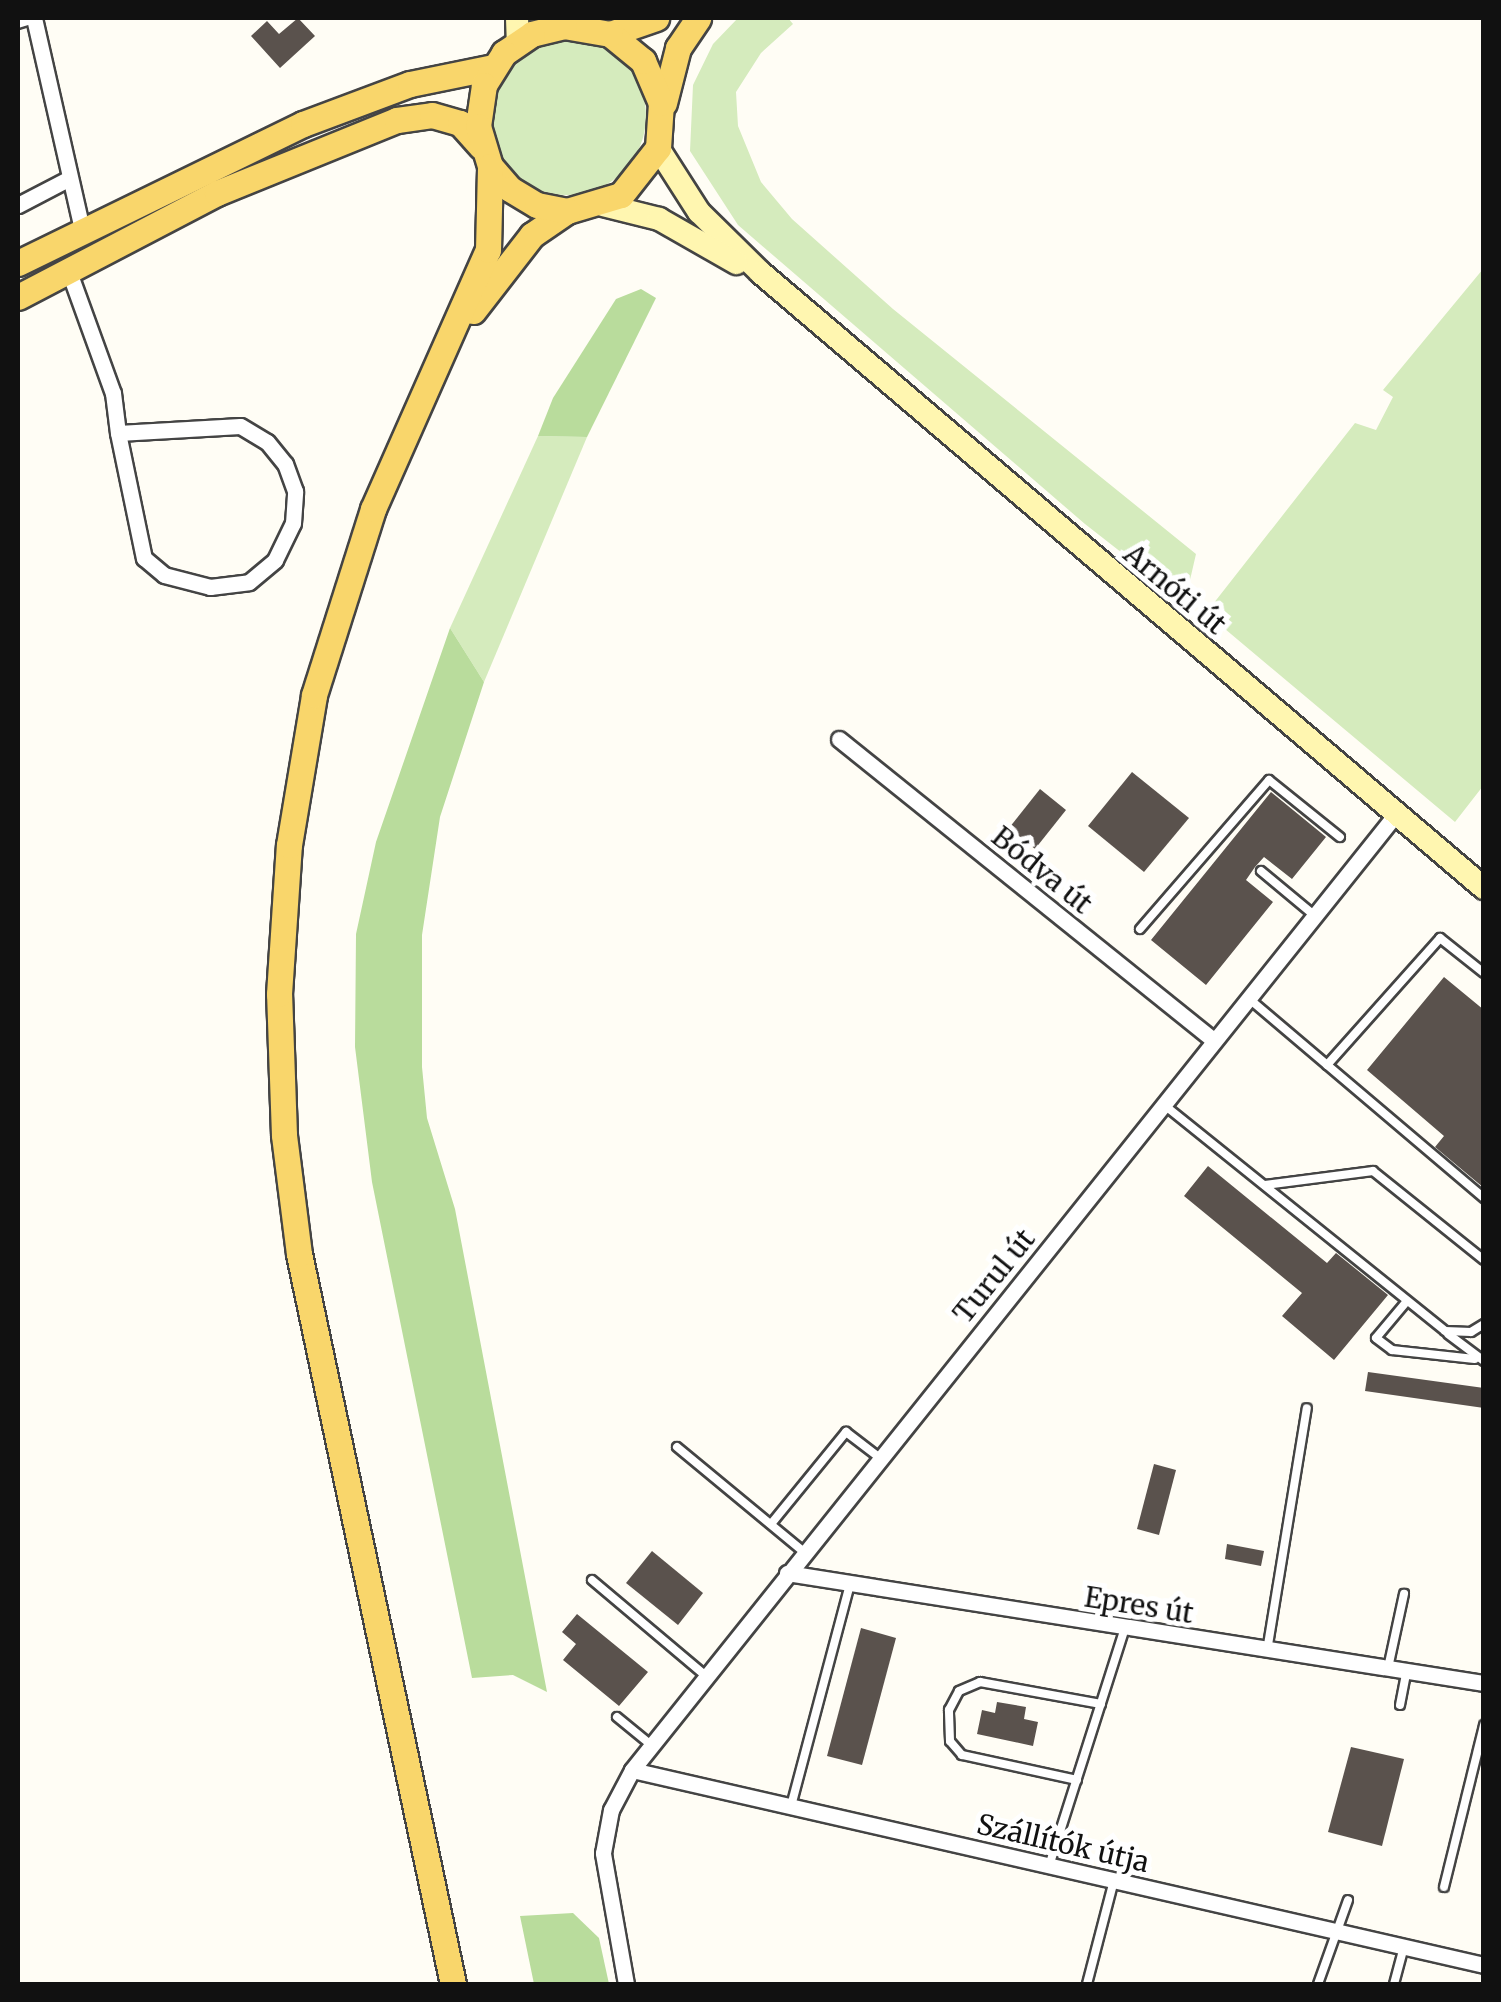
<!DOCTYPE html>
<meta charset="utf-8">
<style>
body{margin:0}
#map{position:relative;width:1501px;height:2002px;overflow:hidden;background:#fffdf5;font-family:Merriweather,serif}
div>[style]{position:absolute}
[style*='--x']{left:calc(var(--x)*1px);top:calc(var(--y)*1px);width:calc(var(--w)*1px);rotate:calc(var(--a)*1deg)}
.green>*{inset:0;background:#d5ebbd}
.round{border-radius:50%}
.forest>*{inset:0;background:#b9dc9c}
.building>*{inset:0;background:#5a524d}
.roads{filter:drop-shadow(2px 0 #444) drop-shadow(-2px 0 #444) drop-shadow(0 2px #444) drop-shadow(0 -2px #444)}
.lane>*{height:8px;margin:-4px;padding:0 4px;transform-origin:4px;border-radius:4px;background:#fff}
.street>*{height:15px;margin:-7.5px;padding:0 7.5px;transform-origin:7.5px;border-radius:7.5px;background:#fff}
.secondary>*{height:22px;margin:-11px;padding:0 11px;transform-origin:11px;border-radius:11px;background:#fff6b0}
.primary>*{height:25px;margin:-12.5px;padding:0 12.5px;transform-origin:12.5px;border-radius:12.5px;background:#f9d66b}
span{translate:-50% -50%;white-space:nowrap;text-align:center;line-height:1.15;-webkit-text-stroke:10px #fff;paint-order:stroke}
.street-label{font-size:28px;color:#111}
.frame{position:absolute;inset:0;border:20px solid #111;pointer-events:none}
</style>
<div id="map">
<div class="green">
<div style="clip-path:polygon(738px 18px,788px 18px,793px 24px,761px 53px,736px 92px,738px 126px,761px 182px,792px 219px,893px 309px,1196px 554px,1190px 580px,1172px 592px,1085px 524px,738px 225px,690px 151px,693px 85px,713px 44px)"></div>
<div class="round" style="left:488px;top:37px;width:158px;height:158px"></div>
<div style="clip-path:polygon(1483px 269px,1483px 786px,1455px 822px,1206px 613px,1355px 423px,1376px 430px,1393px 397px,1383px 390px)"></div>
<div style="clip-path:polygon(538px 436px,587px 437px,484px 682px,450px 628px)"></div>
</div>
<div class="forest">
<div style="clip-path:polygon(641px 289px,656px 298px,587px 437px,538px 436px,553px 398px,616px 299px)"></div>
<div style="clip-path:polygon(450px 628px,484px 682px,440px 817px,422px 935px,422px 1067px,427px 1118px,455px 1209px,547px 1692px,513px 1675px,472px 1678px,372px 1182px,355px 1047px,356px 934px,376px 842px)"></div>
<div style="clip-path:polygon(573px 1913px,599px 1938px,609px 1984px,534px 1984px,520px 1916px)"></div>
</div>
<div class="building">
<div style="clip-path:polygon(298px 18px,315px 36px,280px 68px,251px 36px,267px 21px,279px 34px)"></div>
<div style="clip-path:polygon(1132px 772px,1189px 818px,1144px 872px,1088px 826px)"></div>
<div style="clip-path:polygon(1040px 789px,1066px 810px,1035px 849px,1009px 828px)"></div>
<div style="clip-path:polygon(1271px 792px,1326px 837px,1292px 879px,1264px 857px,1255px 867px,1246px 880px,1273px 902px,1206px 985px,1151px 940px)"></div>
<div style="clip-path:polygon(1444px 977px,1484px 1010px,1484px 1188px,1435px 1147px,1444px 1136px,1367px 1070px)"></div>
<div style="clip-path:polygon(1208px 1166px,1327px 1263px,1336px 1253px,1388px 1295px,1334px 1360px,1282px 1316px,1302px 1293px,1184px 1196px)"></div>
<div style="clip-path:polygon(1368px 1372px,1484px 1388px,1484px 1408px,1365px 1391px)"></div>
<div style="clip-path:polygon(1154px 1464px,1176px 1470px,1159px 1535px,1137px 1529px)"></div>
<div style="clip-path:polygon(1227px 1544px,1264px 1551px,1261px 1566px,1225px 1559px)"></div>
<div style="clip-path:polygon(652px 1551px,703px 1593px,678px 1625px,626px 1583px)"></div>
<div style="clip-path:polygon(577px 1614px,648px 1672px,619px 1706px,563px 1660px,576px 1644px,562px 1632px)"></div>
<div style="clip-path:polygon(861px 1628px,896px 1638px,862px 1765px,827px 1756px)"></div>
<div style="clip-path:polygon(997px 1702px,1026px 1707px,1024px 1719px,1038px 1722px,1033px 1746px,977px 1734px,982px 1710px,995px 1713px)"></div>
<div style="clip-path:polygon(1351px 1747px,1404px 1759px,1382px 1846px,1328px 1832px)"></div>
</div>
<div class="roads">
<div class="lane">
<div style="--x:18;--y:24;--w:17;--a:-17"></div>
<div style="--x:1261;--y:871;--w:69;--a:39.7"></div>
<div style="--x:1140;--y:929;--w:197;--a:-49.1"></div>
<div style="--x:1269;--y:780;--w:91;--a:38.8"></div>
<div style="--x:1247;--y:997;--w:311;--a:40.3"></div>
<div style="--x:1327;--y:1065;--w:170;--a:-48.3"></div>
<div style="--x:1440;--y:938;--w:56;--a:38.5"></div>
<div style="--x:1163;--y:1104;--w:362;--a:38.8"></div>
<div style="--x:1445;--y:1331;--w:26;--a:2"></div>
<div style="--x:1471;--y:1332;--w:15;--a:-32"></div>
<div style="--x:1265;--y:1185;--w:109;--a:-7.4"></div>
<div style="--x:1373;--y:1171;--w:142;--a:38.7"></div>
<div style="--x:1407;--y:1301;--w:48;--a:130"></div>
<div style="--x:1376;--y:1338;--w:20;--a:37"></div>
<div style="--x:1392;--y:1350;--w:83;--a:6.2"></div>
<div style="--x:1448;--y:1334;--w:45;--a:36.9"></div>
<div style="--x:677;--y:1447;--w:165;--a:39.6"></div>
<div style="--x:771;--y:1524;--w:119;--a:-50.8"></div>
<div style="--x:846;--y:1432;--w:43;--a:37.4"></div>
<div style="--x:592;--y:1580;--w:148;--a:40.1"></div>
<div style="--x:1267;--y:1651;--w:246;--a:-80.7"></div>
<div style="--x:1388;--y:1668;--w:76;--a:-77.8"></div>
<div style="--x:1400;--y:1705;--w:33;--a:-79"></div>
<div style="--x:617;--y:1717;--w:43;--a:39.3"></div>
<div style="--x:1077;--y:1780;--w:118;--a:-167.7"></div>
<div style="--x:962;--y:1755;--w:18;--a:-131"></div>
<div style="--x:950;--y:1741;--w:31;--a:-92"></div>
<div style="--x:949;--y:1710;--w:21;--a:-62"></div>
<div style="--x:959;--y:1691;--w:23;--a:-23"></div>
<div style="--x:980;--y:1682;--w:123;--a:10.3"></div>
<div style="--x:791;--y:1806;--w:229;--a:-75.1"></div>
<div style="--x:1049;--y:1866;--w:250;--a:-72.3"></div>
<div style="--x:1444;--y:1887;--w:167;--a:-76.1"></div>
<div style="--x:1087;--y:1984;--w:107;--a:-75.4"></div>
<div style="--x:1318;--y:1984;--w:89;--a:-70.3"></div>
<div style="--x:1394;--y:1984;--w:39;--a:-75"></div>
</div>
<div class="street">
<div style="--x:34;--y:18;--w:217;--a:77.2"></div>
<div style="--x:18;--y:205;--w:56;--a:-27.5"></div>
<div style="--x:68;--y:269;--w:132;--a:70.1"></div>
<div style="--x:113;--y:393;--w:40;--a:82.9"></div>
<div style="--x:118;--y:433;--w:128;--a:78.3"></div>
<div style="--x:144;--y:558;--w:26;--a:40"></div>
<div style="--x:164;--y:575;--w:48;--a:14.6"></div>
<div style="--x:210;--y:587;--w:39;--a:-7"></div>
<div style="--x:249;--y:582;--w:34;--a:-40"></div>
<div style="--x:275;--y:560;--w:41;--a:-64.1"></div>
<div style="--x:293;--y:523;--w:32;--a:-86"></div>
<div style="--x:295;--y:491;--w:29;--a:-110"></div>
<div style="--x:285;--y:464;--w:28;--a:-129"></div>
<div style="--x:267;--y:442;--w:31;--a:-149"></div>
<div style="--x:240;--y:426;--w:122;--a:176.7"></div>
<div style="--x:839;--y:739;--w:481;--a:38.8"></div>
<div style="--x:787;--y:1573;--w:706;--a:8.97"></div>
<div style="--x:632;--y:1770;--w:874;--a:12.89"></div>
<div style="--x:626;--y:1984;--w:133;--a:-100"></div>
<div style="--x:603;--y:1853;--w:44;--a:-79.5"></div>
<div style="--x:611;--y:1810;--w:45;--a:-62.3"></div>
<div style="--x:632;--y:1770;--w:1224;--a:-51.37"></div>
</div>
<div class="secondary">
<div style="--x:517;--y:18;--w:24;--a:88"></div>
<div style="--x:658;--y:148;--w:76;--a:57.4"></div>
<div style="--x:699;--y:212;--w:87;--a:44.5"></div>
<div style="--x:761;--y:273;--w:949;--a:40.39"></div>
<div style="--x:603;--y:205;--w:58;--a:14"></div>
<div style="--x:659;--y:219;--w:89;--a:29.7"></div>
</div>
<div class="primary">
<div style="--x:610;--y:34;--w:49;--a:-19.2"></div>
<div style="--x:664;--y:103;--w:57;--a:-75.7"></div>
<div style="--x:678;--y:48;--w:36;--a:-56"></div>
<div style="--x:18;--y:263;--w:317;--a:-26"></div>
<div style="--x:303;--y:124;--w:114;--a:-20.5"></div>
<div style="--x:410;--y:84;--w:85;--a:-11.6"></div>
<div style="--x:18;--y:297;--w:225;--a:-27.6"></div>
<div style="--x:217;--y:193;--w:194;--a:-22.1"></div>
<div style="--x:397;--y:120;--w:35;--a:-8"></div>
<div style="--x:432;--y:115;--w:29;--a:16"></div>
<div style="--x:460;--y:123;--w:31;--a:48"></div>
<div style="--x:473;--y:311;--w:96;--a:-52.2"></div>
<div style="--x:532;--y:235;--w:42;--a:-34.4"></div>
<div style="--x:567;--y:211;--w:56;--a:-16.5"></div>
<div style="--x:621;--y:195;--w:60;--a:-51.8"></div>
<div style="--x:658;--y:148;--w:45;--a:-86.2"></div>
<div style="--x:661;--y:103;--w:46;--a:-113.2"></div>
<div style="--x:643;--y:61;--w:43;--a:-140.7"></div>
<div style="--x:610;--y:34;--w:47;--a:-170.1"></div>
<div style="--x:564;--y:26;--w:33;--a:166"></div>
<div style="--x:532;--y:34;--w:34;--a:146"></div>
<div style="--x:504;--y:53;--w:38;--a:122"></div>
<div style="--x:484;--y:85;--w:41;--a:98.3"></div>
<div style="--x:478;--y:126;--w:42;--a:73.3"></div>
<div style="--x:490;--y:166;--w:30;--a:49"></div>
<div style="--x:510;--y:189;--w:31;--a:31"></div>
<div style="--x:537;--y:205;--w:31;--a:11"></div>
<div style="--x:453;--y:1984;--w:746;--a:-101.91"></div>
<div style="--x:299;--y:1254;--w:120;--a:-97.2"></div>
<div style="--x:284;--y:1135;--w:141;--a:-92"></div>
<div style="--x:279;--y:994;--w:149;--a:-86.2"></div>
<div style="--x:289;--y:845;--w:152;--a:-80.5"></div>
<div style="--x:314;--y:695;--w:195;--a:-72.4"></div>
<div style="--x:373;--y:509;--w:283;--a:-66.1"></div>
<div style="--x:488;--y:250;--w:84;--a:-88.6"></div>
</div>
</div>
<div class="street-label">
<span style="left:1175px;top:589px;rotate:40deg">Arnóti út</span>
<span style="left:1042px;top:870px;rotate:39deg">Bódva út</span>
<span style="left:994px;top:1276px;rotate:-51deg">Turul út</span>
<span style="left:1139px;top:1605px;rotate:9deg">Epres út</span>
<span style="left:1063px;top:1843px;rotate:13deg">Szállítók útja</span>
</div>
<div class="frame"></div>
</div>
